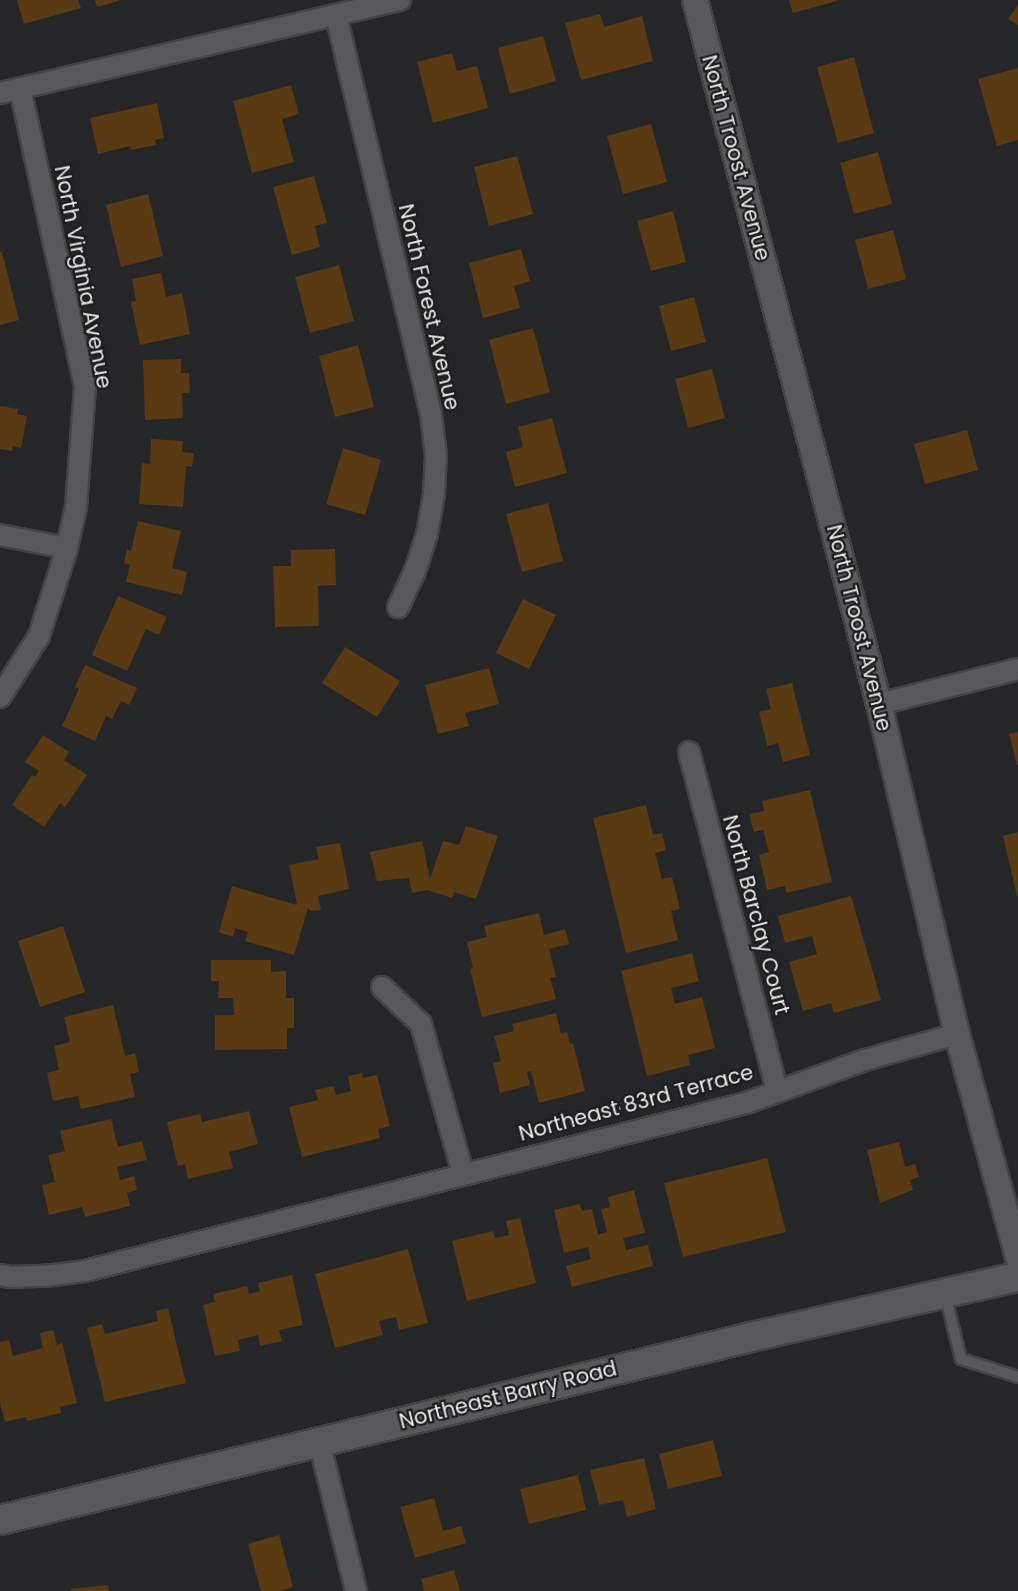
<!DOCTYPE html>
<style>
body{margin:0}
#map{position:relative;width:1018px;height:1591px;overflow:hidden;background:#252628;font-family:Poppins,sans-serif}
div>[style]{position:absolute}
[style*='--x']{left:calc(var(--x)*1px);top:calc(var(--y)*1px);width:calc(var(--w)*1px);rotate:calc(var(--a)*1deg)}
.building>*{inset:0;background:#593a13}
.path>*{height:4px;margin-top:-2px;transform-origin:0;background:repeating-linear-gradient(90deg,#767778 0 1.5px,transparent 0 6px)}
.roads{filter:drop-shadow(2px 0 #444445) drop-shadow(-2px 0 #444445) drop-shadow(0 2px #444445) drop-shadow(0 -2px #444445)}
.service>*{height:10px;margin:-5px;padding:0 5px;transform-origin:5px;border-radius:5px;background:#59595c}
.minor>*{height:20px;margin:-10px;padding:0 10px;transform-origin:10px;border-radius:10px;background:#59595c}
.tertiary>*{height:24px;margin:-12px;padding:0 12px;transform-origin:12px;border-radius:12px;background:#59595c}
.secondary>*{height:28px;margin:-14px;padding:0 14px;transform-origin:14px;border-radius:14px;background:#59595c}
span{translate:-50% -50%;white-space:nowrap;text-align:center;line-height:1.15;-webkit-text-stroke:4.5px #1c1c1e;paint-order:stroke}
.street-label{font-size:21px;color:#eaeaeb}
</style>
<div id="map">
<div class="building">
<div style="clip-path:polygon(17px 0,78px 0,81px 8px,24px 24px)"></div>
<div style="clip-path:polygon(95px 0,119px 0,119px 1px,97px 7px)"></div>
<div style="clip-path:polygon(789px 0,837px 0,837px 1px,793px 13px)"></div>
<div style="clip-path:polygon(1018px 5px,1018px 25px,1008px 19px)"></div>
<div style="clip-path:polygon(600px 14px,604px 27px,642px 16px,653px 61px,581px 80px,565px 23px)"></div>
<div style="clip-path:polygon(543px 36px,556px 81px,510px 94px,498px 48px)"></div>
<div style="clip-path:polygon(452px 53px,457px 71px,477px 66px,488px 108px,433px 123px,417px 62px)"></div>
<div style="clip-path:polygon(854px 57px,874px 133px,838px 143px,817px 67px)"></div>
<div style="clip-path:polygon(1018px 68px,1018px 140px,997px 146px,978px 79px)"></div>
<div style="clip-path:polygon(291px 85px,299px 114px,282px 119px,294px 162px,252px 173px,233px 101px)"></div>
<div style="clip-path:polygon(157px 103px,164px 138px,155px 140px,156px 145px,131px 150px,130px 146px,98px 154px,90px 118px)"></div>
<div style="clip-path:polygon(651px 124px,667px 182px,623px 194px,607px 136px)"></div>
<div style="clip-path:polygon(878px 152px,892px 204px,854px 214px,840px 163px)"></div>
<div style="clip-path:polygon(517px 156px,533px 214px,489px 226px,474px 167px)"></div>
<div style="clip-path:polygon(314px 176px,327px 223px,315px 226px,320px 247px,292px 255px,273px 187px)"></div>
<div style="clip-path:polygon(148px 194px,163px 256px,121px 267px,106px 205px)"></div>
<div style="clip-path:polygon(673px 211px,686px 262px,651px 271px,637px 221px)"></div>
<div style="clip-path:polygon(893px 230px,906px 279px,868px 289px,855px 240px)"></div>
<div style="clip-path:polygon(521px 249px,530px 281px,514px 286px,520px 308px,483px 318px,469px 263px)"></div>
<div style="clip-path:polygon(0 252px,2px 252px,19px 320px,0 325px)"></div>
<div style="clip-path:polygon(339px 265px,354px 321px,310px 333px,295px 277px)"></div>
<div style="clip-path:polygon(161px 273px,166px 297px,182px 293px,190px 334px,140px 345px,131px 302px,136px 301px,132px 279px)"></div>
<div style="clip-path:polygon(694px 297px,706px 342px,671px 351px,659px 306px)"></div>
<div style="clip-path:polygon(533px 328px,550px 392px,506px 404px,489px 340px)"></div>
<div style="clip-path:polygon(358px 345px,374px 407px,335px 417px,319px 356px)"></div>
<div style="clip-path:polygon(181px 359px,181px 373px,189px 373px,190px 393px,182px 393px,183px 418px,145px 420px,143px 360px)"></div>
<div style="clip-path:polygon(712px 369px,725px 418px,688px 428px,675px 379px)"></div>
<div style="clip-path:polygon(0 406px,18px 409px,17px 414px,27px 416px,21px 448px,13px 446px,12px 451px,0 449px)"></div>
<div style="clip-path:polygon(552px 418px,567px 473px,515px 487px,506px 452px,523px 447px,518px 427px)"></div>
<div style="clip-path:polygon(967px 430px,978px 470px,925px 484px,914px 444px)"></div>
<div style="clip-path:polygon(151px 439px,183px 441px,182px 452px,194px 453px,192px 467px,186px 466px,183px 507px,139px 504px,142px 463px,150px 464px)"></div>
<div style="clip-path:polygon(343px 448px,381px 460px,365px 515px,326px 504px)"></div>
<div style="clip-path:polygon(548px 503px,563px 561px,522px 572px,506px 514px)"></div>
<div style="clip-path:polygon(138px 521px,181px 531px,172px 568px,187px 572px,182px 595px,126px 582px,130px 565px,124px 563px,127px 549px,131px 551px)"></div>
<div style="clip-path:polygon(335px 549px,336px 585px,318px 586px,319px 626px,275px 627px,273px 566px,291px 566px,291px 550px)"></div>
<div style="clip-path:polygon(118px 596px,167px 617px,159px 635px,146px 629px,127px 671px,92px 655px)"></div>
<div style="clip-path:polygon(523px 599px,556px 615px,529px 669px,496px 653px)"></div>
<div style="clip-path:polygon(345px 647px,400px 681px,377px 717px,322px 683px)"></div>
<div style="clip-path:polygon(85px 665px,137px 688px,129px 705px,121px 701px,112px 719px,106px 716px,95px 741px,62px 726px,79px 689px,75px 687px)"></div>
<div style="clip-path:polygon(489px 668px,499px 704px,465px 713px,469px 726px,438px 734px,425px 685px)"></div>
<div style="clip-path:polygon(792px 683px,810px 755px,783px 762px,778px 743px,767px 746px,759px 712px,771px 709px,766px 689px)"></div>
<div style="clip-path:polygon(1018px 732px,1018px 765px,1017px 765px,1009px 734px)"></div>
<div style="clip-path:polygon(43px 735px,69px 752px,64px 760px,87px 775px,65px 807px,60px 803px,44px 827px,12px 805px,32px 775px,35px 777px,39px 771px,25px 762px)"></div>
<div style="clip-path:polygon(810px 790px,832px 882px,786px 893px,785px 886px,767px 890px,759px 855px,769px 852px,763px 830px,754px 832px,749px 814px,764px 811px,762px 801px)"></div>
<div style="clip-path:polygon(646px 805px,653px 835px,662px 833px,666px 850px,655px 853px,662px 879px,672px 877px,680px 909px,671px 911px,678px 940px,626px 953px,593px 818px)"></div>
<div style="clip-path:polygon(466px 826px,498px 836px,476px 899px,454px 892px,452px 898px,427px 890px,412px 893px,409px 878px,377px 881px,370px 852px,422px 841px,430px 879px,443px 841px,459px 845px)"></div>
<div style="clip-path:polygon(1018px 832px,1018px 896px,1017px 896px,1003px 836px)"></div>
<div style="clip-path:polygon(340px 843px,349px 889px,318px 896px,321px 910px,311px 911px,308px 908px,294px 955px,245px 941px,248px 932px,235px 928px,233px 937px,219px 932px,232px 886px,297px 905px,289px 865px,319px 859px,316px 847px)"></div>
<div style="clip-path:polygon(851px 896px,881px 1000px,834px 1013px,831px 1003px,803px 1011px,789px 962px,817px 954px,812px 936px,785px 943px,778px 916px)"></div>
<div style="clip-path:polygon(539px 913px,544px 935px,565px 929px,569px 944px,549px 949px,556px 977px,550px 978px,556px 999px,482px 1017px,470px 969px,473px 968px,467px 942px,487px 937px,484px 926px)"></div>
<div style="clip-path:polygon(63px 926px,85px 992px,40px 1007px,18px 941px)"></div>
<div style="clip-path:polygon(692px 953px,699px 981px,671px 988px,675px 1004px,702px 997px,715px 1048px,688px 1055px,690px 1065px,647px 1076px,621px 971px)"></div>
<div style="clip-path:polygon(211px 960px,271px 960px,271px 972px,286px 971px,286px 998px,294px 998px,294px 1028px,287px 1028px,287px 1049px,215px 1050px,215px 1015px,234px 1015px,233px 998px,218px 998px,219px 981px,211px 981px)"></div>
<div style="clip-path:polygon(113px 1005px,125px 1056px,135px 1053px,139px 1072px,130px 1074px,135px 1097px,81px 1109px,78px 1096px,53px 1101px,47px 1073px,59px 1070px,54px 1046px,70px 1042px,64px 1017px)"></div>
<div style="clip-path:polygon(556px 1013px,561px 1034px,567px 1032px,570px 1044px,573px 1043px,585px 1091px,539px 1103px,531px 1071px,527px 1072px,530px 1085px,500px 1093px,493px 1063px,501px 1061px,494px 1036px,514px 1031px,512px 1024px)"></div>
<div style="clip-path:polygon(362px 1073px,363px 1078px,377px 1075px,390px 1126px,378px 1129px,380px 1138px,302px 1157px,289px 1107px,318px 1100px,315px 1090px,333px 1086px,336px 1095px,351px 1091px,348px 1076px)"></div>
<div style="clip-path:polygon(249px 1111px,258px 1144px,229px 1152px,233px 1168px,188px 1179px,185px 1164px,178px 1166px,167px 1122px,200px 1114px,202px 1122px)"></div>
<div style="clip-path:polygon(111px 1119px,118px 1147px,142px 1141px,147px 1160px,117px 1167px,120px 1180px,134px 1176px,137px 1190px,127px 1193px,130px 1206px,85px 1217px,82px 1207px,49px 1215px,42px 1185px,55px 1182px,48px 1155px,65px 1151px,60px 1131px)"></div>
<div style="clip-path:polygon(899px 1142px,905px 1167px,915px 1164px,919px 1177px,910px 1180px,913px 1190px,880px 1203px,867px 1150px)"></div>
<div style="clip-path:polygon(767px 1158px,786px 1232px,683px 1257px,664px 1183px)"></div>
<div style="clip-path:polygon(634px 1190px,645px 1233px,623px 1238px,626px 1250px,648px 1245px,653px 1266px,572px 1287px,566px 1266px,591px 1259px,588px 1247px,564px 1253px,554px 1210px,580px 1204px,582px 1211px,592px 1209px,598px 1235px,607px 1232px,601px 1209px,610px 1207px,608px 1197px)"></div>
<div style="clip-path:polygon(520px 1218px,536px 1283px,467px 1301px,452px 1241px,493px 1231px,495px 1238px,509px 1235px,506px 1221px)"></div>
<div style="clip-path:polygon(408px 1249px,428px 1323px,399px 1330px,396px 1317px,379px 1321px,383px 1335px,335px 1348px,315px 1274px)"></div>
<div style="clip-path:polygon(292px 1275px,303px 1325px,279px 1330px,282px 1341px,260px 1346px,258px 1335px,238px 1340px,240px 1351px,215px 1356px,203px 1305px,215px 1302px,213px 1294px,247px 1286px,249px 1294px,260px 1291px,258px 1283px)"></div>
<div style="clip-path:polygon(168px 1308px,186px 1383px,105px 1402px,87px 1328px,102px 1324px,105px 1334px,158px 1321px,156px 1311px)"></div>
<div style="clip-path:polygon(53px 1330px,57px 1345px,62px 1343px,77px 1403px,60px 1407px,61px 1413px,27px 1421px,26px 1417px,5px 1422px,0 1403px,0 1342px,9px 1340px,13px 1356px,43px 1348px,40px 1333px)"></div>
<div style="clip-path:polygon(713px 1440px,722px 1476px,668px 1489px,659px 1454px)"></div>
<div style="clip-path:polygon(644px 1458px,656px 1509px,627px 1517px,623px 1500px,599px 1505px,590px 1470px)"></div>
<div style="clip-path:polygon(578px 1475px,586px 1510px,529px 1524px,520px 1489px)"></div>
<div style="clip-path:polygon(434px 1498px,443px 1531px,461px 1526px,466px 1543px,415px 1558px,400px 1507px)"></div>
<div style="clip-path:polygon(279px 1535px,293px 1587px,280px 1591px,261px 1591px,248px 1544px)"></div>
<div style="clip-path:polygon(454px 1570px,460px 1591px,424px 1591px,421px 1579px)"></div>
<div style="clip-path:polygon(108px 1585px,109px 1591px,71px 1591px,70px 1589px)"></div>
</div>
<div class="path">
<div style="--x:619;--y:1108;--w:9;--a:-13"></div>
</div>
<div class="roads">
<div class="service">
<div style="--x:945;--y:1294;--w:67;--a:76.2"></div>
<div style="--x:961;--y:1359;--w:60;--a:17.5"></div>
</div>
<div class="minor">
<div style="--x:336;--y:15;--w:411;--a:76.6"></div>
<div style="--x:431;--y:415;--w:40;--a:82.9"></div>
<div style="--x:436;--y:455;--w:39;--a:93"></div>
<div style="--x:434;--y:494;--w:41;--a:99.9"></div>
<div style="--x:427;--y:534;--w:39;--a:108"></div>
<div style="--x:415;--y:571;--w:40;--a:115"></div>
<div style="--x:0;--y:93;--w:411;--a:-13.1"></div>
<div style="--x:0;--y:535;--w:68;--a:11"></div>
<div style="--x:0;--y:697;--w:72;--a:-57.4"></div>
<div style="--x:39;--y:636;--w:92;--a:-72.3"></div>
<div style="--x:67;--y:548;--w:42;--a:-77.6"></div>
<div style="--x:76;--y:507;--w:121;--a:-85.7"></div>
<div style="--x:85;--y:386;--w:305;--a:-102.3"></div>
<div style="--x:879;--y:704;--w:143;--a:-14.1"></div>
<div style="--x:689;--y:752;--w:349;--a:75.4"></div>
<div style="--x:382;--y:987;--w:54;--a:43.5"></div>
<div style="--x:421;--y:1024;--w:155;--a:74.3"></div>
<div style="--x:0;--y:1275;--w:10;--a:11"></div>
<div style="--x:10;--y:1277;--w:35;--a:-2"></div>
<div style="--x:45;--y:1276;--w:40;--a:-7.1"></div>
<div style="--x:85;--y:1271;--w:682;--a:-14.26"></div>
<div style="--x:746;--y:1103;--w:127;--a:-19.9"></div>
<div style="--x:865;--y:1060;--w:96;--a:-15.8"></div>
<div style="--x:319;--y:1441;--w:154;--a:76.1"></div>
</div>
<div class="tertiary">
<div style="--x:695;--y:0;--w:728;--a:75.35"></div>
<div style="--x:879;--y:704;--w:339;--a:76.7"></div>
<div style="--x:957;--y:1034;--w:231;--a:74.7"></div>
</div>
<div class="secondary">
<div style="--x:0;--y:1520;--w:773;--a:-13.69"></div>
<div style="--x:751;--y:1337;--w:274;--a:-12.7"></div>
</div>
</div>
<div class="street-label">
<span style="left:736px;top:158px;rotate:75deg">North Troost Avenue</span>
<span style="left:83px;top:277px;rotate:79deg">North Virginia Avenue</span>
<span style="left:429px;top:307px;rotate:77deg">North Forest Avenue</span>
<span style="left:859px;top:628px;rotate:76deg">North Troost Avenue</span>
<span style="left:756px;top:915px;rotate:75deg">North Barclay Court</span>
<span style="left:636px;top:1103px;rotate:-15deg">Northeast 83rd Terrace</span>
<span style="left:508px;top:1395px;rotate:-14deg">Northeast Barry Road</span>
</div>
</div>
